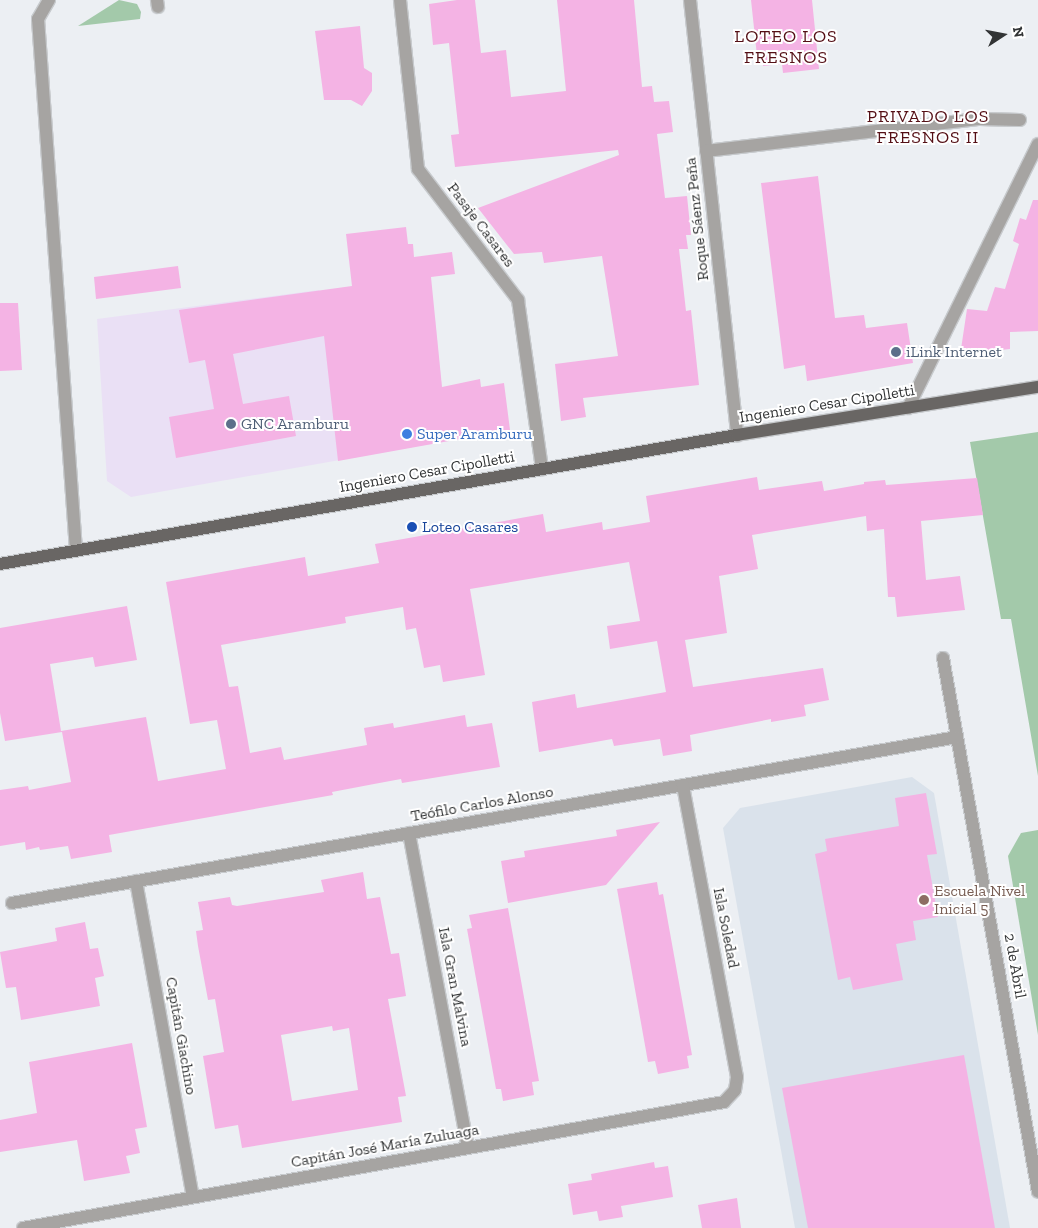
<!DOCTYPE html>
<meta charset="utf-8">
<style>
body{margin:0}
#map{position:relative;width:1038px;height:1228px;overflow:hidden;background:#eceff3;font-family:"Zilla Slab",serif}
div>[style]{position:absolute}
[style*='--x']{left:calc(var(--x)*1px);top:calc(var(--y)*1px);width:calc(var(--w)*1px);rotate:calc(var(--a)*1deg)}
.commercial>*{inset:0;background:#eae0f5}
.built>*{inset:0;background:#dae2eb}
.green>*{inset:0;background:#a3c9aa}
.building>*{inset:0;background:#f4b3e4}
.roads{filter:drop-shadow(1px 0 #c7cacd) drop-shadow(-1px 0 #c7cacd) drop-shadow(0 1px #c7cacd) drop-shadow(0 -1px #c7cacd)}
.minor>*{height:12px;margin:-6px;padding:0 6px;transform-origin:6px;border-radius:6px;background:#a6a4a2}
.major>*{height:12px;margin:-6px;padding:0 6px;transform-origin:6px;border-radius:6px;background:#696664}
.dots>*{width:14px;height:14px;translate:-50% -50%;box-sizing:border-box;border:2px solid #fff;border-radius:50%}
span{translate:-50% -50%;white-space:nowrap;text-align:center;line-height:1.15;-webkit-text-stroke:4px #fff;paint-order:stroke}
.street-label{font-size:16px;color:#323435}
.service-label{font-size:16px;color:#4e5e75}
.left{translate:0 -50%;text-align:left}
.shop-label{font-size:16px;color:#366cbe}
.transit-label{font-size:16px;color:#164399}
.education-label{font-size:16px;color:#785e54}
.neighbourhood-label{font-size:18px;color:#540f15;letter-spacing:1px}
.north{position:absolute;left:978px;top:10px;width:50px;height:50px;-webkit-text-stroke:4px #fff;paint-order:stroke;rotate:79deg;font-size:14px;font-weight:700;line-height:20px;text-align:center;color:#323435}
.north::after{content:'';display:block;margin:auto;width:18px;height:22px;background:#323435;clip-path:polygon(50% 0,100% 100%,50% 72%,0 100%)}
</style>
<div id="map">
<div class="commercial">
<div style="clip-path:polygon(319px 290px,324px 336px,435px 318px,447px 441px,131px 497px,107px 481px,97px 319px)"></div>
</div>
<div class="built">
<div style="clip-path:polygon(912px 777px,934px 793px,1010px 1228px,795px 1228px,723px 828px,740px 808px)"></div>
</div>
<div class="green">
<div style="clip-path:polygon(119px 0,137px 4px,141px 12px,140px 19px,78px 26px)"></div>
<div style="clip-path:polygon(1038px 432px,1038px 776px,1011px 619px,1001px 619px,970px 442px)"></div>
<div style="clip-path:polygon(1038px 830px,1038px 1035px,1008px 856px,1021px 833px)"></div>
</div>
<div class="building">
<div style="clip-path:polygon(457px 0,475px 0,481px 53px,506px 50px,511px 97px,566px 91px,557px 0,634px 0,642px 87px,652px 86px,654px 102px,669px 101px,673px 132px,657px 134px,665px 198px,687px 196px,691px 235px,686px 235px,688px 249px,679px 249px,686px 311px,691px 310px,699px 385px,583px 398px,586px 417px,561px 421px,555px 364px,618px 356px,602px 256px,544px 263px,542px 252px,514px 254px,478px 208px,619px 155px,618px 150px,455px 167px,451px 135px,459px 134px,449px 43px,433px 45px,429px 4px)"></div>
<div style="clip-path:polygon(751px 0,812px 0,819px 69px,783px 73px,782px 64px,763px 66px,762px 56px,757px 56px)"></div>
<div style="clip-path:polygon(360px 26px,364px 68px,372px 73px,372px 91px,362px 106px,351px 100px,324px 100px,315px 31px)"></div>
<div style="clip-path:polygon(818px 176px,835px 318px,864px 315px,866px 328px,907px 323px,913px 363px,807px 381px,805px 365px,784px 369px,761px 183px)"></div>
<div style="clip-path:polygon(1033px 200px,1038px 200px,1038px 331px,1010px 332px,1010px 349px,974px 353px,974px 348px,961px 349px,967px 309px,987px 311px,995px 287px,1005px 289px,1019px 244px,1013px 241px,1020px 218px,1026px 220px)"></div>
<div style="clip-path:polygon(406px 227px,408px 244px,413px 244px,414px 257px,452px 252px,455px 274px,431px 277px,442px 387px,480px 379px,481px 387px,504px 383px,510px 430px,338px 461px,324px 336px,233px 354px,243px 404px,289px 396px,296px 436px,176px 458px,169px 417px,214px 409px,205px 360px,189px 363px,179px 310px,352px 286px,346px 234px)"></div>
<div style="clip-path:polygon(178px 266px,181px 288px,96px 299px,94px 277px)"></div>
<div style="clip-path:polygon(0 303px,18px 303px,22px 370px,0 371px)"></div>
<div style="clip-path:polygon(757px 477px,759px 490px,822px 481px,824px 491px,864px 484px,864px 482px,885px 480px,886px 485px,977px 478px,983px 515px,921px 521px,926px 580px,960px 576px,965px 610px,897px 617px,895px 597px,888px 597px,884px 529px,867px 531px,866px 516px,752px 535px,758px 569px,719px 576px,727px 633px,685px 640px,693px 687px,823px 668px,829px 700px,804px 705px,806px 716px,771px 722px,771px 719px,690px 735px,692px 751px,663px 756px,660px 739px,614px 746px,612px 739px,539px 752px,532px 702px,575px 694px,577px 708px,666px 692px,657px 641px,610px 649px,607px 626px,640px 621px,629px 562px,470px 589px,485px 675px,443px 682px,440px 665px,424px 668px,416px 628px,406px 630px,403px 607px,345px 617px,346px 623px,221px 645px,229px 687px,238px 686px,250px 753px,281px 747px,284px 760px,367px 745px,364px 728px,393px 723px,394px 728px,465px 715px,467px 727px,492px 723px,500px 767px,402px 783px,401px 779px,374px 784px,332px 792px,333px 795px,109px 835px,112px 852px,71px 859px,68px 846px,40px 850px,39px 847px,26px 850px,25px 842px,0 846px,0 790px,28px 786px,29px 790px,71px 782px,62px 732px,5px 741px,0 713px,0 628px,127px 606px,137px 660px,95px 667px,93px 657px,50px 664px,61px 731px,146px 717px,158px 781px,226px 769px,217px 720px,190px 724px,166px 582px,305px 557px,308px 576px,379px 563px,375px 544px,543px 514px,546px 532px,602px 522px,603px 530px,650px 522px,646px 496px)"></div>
<div style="clip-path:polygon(926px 793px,937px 854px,927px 855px,938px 917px,913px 921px,916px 940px,896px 944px,903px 980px,853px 990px,850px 977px,838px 980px,815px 854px,827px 851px,825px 839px,899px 826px,895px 798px)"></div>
<div style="clip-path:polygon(660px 822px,606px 885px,508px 903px,501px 861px,525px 857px,524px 851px,617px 836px,616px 830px)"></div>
<div style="clip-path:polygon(evenodd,363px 872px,367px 899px,380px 897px,391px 954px,399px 953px,406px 996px,388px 999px,406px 1096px,398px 1097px,402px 1122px,242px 1148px,238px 1125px,215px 1129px,203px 1056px,224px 1052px,215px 999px,208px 1000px,198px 946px,196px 931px,203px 930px,198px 902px,230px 897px,232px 905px,237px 906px,324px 892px,321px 880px,363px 872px,332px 1026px,333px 1031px,349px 1028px,358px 1090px,292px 1101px,281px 1035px,332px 1026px)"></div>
<div style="clip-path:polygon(657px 882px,659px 895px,663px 894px,692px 1055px,687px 1056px,689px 1068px,658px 1074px,655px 1061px,648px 1062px,617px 889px)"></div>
<div style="clip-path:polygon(508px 908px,539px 1081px,532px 1082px,534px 1095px,503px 1101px,501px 1089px,496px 1089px,467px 929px,472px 928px,469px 915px)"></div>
<div style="clip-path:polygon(85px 922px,90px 949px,98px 948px,104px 976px,95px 978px,100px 1006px,21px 1020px,16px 987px,6px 988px,0 952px,57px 941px,55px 928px)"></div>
<div style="clip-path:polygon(132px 1043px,147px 1127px,135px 1129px,140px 1153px,126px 1156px,130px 1173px,84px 1181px,77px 1140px,0 1152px,0 1120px,37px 1113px,29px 1062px)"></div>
<div style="clip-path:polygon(964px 1055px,995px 1228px,808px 1228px,782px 1088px)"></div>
<div style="clip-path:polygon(654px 1162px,655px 1168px,668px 1166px,673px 1197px,621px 1206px,623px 1217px,599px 1221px,597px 1211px,573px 1215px,568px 1184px,592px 1180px,591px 1174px)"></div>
<div style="clip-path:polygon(737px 1198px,741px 1228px,702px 1228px,698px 1205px)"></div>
</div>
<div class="roads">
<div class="minor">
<div style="--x:49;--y:0;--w:22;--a:120"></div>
<div style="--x:38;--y:19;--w:532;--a:85.91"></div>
<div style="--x:157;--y:0;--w:7;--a:82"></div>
<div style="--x:400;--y:0;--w:170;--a:83.9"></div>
<div style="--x:418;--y:169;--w:165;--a:52.6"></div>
<div style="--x:518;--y:300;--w:171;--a:81.9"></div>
<div style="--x:690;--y:0;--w:438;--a:83.8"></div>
<div style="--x:706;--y:151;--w:276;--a:-6.7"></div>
<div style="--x:980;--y:119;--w:40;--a:1.4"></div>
<div style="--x:908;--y:408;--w:294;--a:-63.8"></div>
<div style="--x:943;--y:658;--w:542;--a:79.91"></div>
<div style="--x:409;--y:833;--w:320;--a:79.4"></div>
<div style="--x:136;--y:881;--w:321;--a:79.8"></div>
<div style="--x:12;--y:903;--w:959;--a:-9.96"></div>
<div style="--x:23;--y:1228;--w:712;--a:-10.19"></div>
<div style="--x:724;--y:1102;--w:16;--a:-47"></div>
<div style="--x:735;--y:1090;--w:13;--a:-81"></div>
<div style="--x:737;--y:1077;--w:297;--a:-100.5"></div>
</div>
<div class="major">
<div style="--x:0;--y:564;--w:748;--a:-9.93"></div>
<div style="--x:737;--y:435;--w:305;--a:-9.1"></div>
</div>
</div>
<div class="dots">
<div style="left:896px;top:352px;background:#5c6f8a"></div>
<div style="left:231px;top:424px;background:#5c6f8a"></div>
<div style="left:407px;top:434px;background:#3f7fe0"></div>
<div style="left:412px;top:527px;background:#1a4fb4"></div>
<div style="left:924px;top:900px;background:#8d6e63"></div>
</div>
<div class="street-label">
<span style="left:697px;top:219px;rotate:-96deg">Roque Sáenz Peña</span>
<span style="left:481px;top:225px;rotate:53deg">Pasaje Casares</span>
<span style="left:827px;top:404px;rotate:-9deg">Ingeniero Cesar Cipolletti</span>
<span style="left:427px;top:472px;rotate:-10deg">Ingeniero Cesar Cipolletti</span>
<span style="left:482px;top:804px;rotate:-10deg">Teófilo Carlos Alonso</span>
<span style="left:726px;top:928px;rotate:79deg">Isla Soledad</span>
<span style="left:1015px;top:966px;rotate:80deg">2 de Abril</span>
<span style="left:455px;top:987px;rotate:79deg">Isla Gran Malvina</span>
<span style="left:181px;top:1036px;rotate:80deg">Capitán Giachino</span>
<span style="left:385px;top:1146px;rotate:-10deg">Capitán José María Zuluaga</span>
</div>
<div class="service-label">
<span class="left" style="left:906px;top:352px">iLink Internet</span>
<span class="left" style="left:241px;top:424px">GNC Aramburu</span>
</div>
<div class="shop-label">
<span class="left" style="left:417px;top:434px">Super Aramburu</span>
</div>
<div class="transit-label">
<span class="left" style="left:422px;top:527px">Loteo Casares</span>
</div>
<div class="education-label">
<span class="left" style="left:934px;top:900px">Escuela Nivel<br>Inicial 5</span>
</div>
<div class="neighbourhood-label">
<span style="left:786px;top:47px">LOTEO LOS<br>FRESNOS</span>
<span style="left:928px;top:127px">PRIVADO LOS<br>FRESNOS II</span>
</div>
<div class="north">N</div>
</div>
